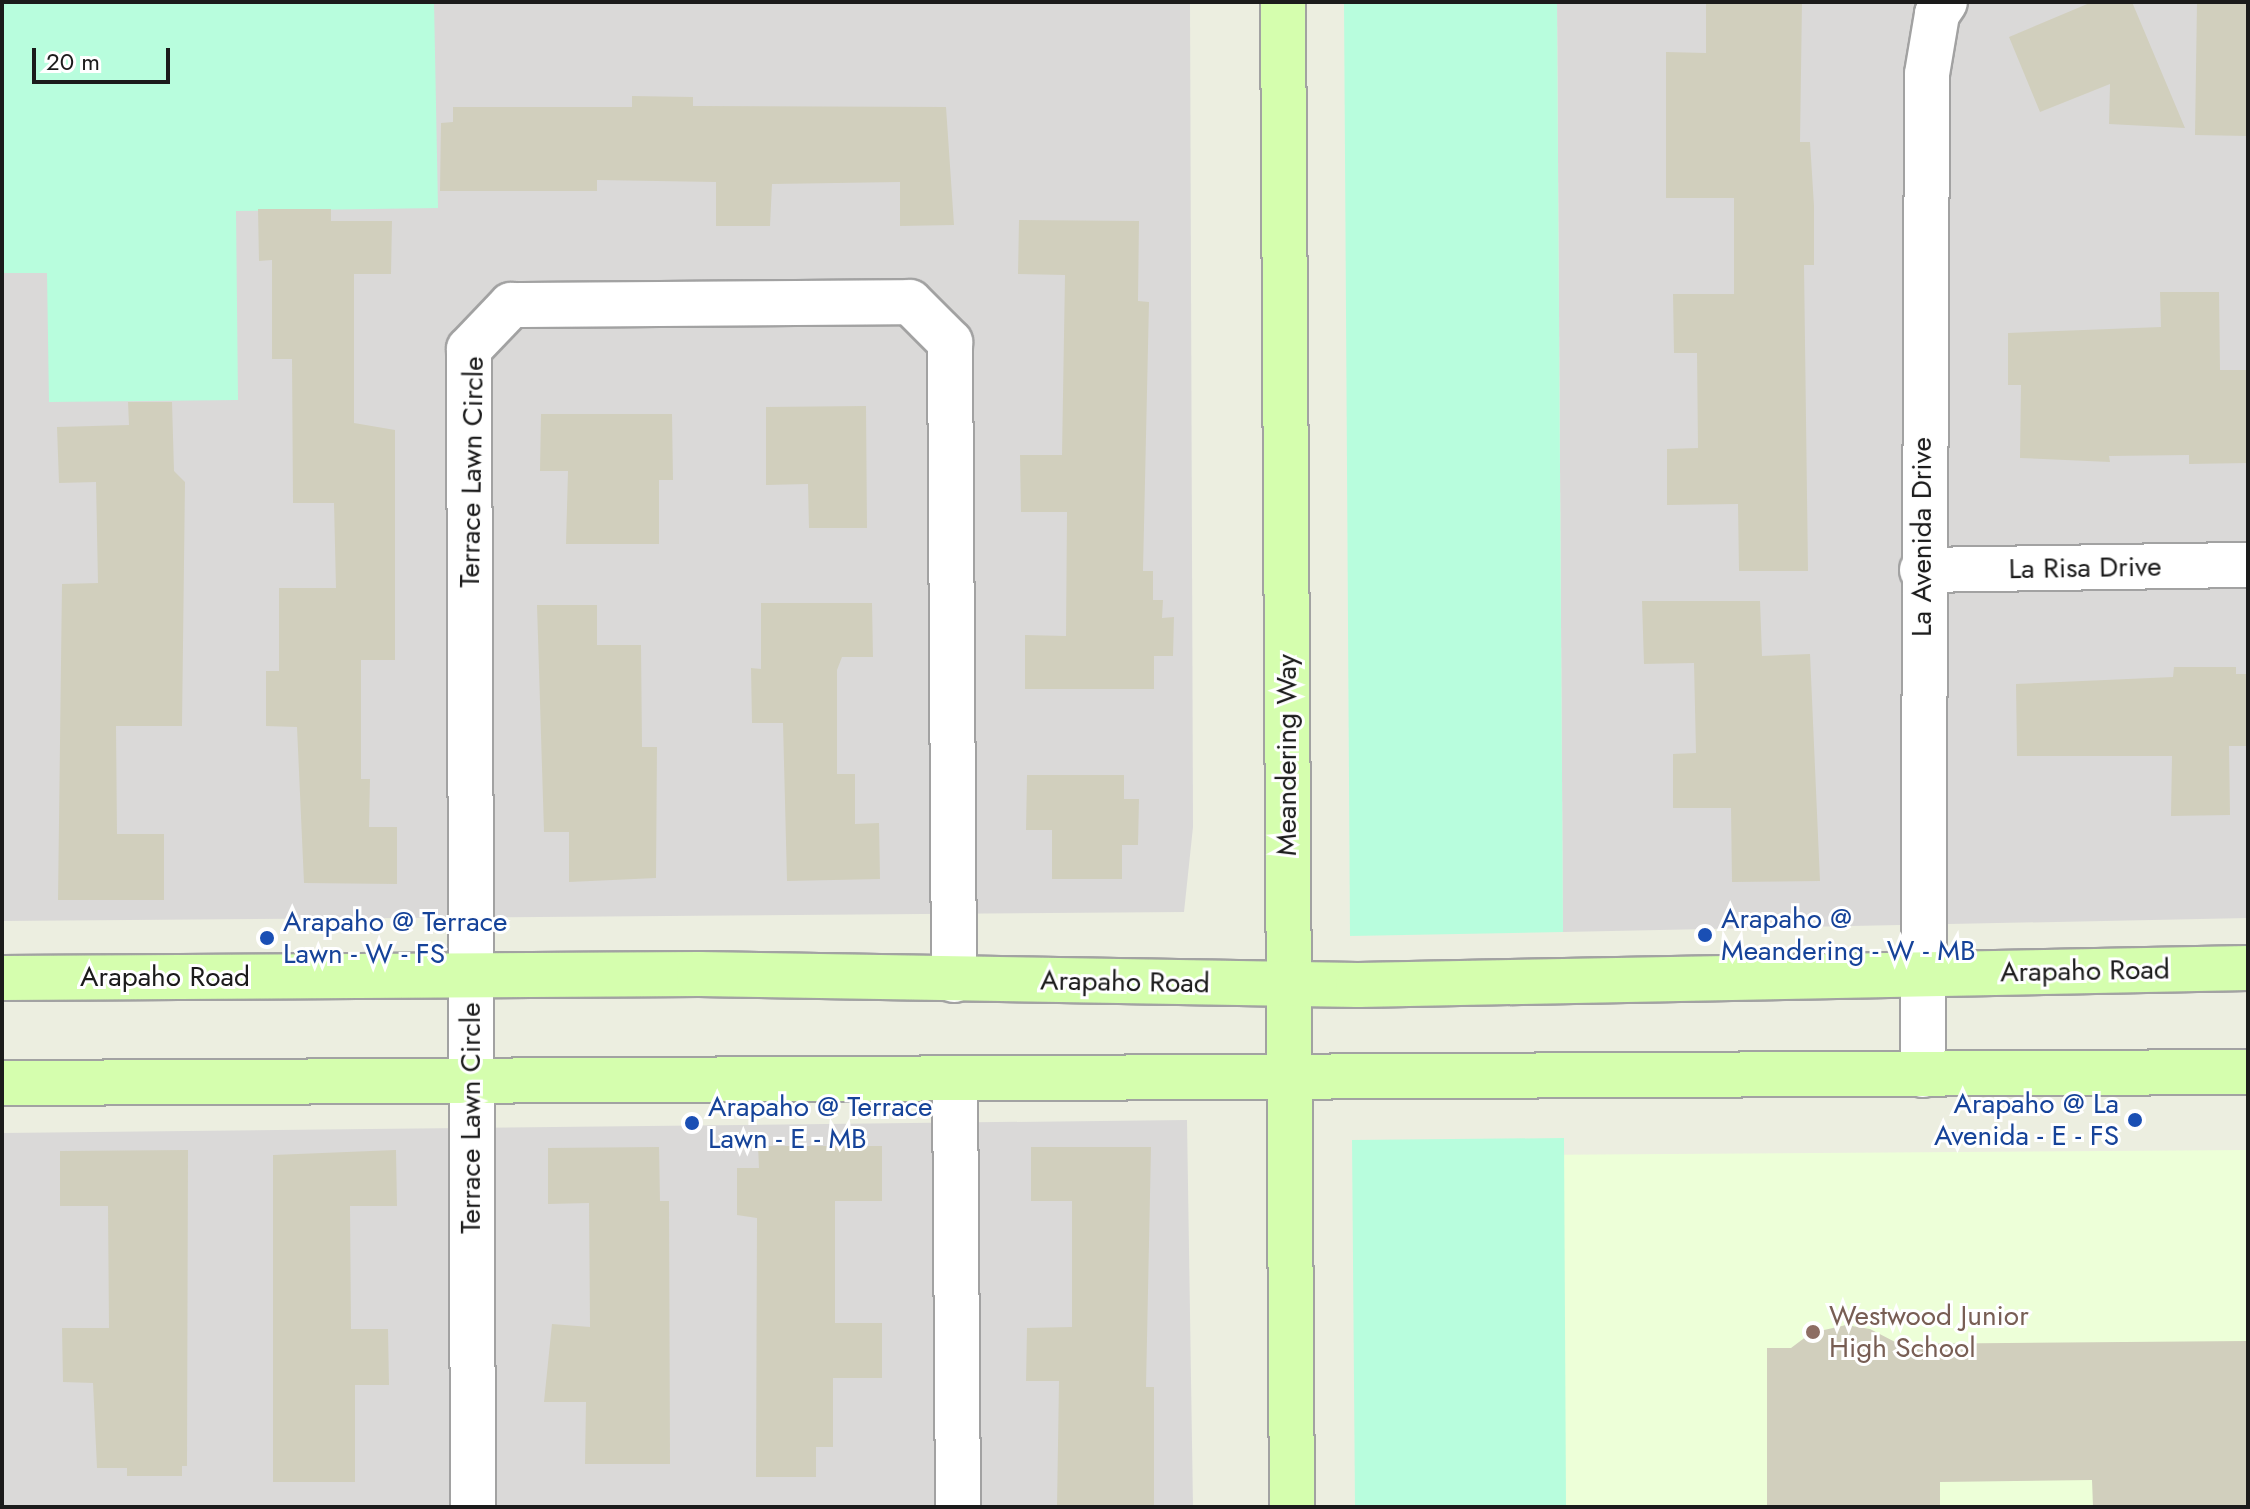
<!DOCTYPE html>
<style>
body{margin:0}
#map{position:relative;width:2250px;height:1509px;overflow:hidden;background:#eceee0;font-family:Jost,sans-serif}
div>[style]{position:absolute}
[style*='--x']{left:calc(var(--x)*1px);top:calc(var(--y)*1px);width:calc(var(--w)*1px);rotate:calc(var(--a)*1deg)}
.residential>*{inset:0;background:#dad9d8}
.education>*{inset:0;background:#edffd8}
.park>*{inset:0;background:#b8fddd}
.building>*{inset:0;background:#d1cfbd}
.roads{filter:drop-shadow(2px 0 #a2a2a2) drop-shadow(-2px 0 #a2a2a2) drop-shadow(0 2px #a2a2a2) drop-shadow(0 -2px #a2a2a2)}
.street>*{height:44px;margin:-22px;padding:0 22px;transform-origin:22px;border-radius:22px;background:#fff}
.secondary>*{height:44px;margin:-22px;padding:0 22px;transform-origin:22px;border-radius:22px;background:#d5feae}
.dots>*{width:22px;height:22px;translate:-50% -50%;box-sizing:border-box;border:4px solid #fff;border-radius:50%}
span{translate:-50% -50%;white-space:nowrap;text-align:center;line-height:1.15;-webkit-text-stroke:6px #fff;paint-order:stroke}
.street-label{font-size:28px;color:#1b1b1b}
.transit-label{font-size:28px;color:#164399}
.left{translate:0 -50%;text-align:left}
.right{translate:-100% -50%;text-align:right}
.education-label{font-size:28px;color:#785e54}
.frame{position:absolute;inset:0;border:4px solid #1b1b1b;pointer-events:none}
.scale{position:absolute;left:32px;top:48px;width:138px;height:36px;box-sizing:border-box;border:4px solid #1b1b1b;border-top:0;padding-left:10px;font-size:24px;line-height:28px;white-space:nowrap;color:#1b1b1b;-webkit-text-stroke:6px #fff;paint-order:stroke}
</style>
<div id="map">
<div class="residential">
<div style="clip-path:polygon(2px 2px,1190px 2px,1193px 827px,1184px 912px,2px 921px)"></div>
<div style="clip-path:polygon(1557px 2px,2248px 2px,2248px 918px,1563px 932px)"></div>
<div style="clip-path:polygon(1187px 1120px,1193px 1507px,2px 1507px,2px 1133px)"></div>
</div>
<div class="education">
<div style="clip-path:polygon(2248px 1150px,2248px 1507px,1377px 1507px,1378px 1156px)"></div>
</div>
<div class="park">
<div style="clip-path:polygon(2px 2px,434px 2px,438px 208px,236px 211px,238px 400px,49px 402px,47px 273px,2px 273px)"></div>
<div style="clip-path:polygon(1344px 2px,1557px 2px,1563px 932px,1350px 936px)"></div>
<div style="clip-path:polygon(1564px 1138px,1566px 1507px,1355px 1507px,1352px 1140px)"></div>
</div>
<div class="building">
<div style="clip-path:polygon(1706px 2px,1802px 2px,1800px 142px,1810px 142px,1814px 206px,1814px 265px,1804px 265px,1808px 571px,1739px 571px,1738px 504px,1667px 505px,1667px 449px,1698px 448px,1697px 353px,1674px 353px,1673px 294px,1734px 294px,1734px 198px,1666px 198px,1666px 52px,1706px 53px)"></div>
<div style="clip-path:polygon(2092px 2px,2132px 2px,2185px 128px,2109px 124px,2110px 84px,2040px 112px,2009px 37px)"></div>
<div style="clip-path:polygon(2197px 2px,2248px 2px,2248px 136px,2195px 135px)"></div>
<div style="clip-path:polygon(632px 96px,693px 97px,693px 106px,946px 107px,954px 225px,900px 226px,900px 182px,772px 184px,770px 226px,716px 226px,716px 182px,597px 180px,597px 191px,440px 191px,441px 123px,453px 122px,453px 107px,632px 107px)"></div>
<div style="clip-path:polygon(258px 209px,331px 209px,331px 221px,392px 221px,391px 274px,354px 274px,354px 423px,395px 430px,395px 660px,361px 660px,361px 779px,370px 779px,369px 827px,397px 827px,397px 884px,304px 883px,297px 727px,266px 726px,266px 671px,279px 671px,279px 588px,336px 588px,334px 503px,293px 503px,292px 359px,272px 359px,272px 260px,259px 261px)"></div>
<div style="clip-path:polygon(1019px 220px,1139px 221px,1138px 301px,1149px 302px,1143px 571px,1153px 571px,1153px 600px,1163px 600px,1162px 618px,1174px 617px,1173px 656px,1154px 656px,1154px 689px,1025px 689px,1025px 635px,1066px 636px,1067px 512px,1021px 512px,1020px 455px,1062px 455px,1065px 275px,1018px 274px)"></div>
<div style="clip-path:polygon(2160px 292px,2219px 292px,2220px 370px,2248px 370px,2248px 463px,2189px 464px,2189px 455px,2109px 456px,2110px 462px,2020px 458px,2021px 385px,2008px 385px,2008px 333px,2161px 327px)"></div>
<div style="clip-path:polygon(128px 402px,172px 402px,174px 471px,185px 482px,182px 726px,116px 726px,117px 834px,164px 834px,164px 900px,58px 900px,62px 584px,98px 583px,96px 482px,59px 483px,57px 427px,129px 425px)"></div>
<div style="clip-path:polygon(866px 406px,867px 528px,809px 528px,808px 484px,766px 485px,766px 407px)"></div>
<div style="clip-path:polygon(541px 414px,672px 414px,673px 480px,659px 480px,659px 544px,566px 544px,568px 471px,540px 471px)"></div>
<div style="clip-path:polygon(1642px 601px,1760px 601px,1762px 656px,1810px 654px,1820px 881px,1732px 882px,1731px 808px,1673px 808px,1673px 754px,1696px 753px,1694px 663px,1644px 664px)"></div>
<div style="clip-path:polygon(761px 603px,872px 603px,873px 657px,842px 657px,837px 670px,837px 774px,855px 774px,855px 824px,879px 823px,880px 879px,787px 881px,783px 723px,752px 723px,751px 668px,761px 669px)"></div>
<div style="clip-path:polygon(537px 605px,597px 605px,597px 645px,641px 645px,642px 747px,657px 747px,656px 878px,569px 882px,569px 832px,544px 832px)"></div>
<div style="clip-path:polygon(2174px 667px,2236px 667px,2236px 674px,2248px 674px,2248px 746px,2229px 746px,2230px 815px,2171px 816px,2172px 756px,2017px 756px,2016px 684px,2173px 677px)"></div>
<div style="clip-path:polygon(1027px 775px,1124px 775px,1124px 799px,1139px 799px,1138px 845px,1122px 845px,1122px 879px,1052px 879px,1052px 830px,1026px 830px)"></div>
<div style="clip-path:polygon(758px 1146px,882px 1146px,882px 1201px,835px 1201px,835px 1323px,882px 1323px,882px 1378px,833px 1378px,833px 1447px,816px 1447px,816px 1477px,756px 1477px,757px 1218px,737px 1215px,737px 1168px,759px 1168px)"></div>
<div style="clip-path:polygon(659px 1147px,660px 1201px,669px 1201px,670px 1464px,585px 1464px,586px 1402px,544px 1402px,552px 1324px,590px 1327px,589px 1203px,548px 1204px,548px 1148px)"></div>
<div style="clip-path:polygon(1031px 1147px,1151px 1147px,1146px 1387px,1154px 1387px,1154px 1507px,1057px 1507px,1059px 1381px,1026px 1381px,1027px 1328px,1072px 1327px,1072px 1201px,1031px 1201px)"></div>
<div style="clip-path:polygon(188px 1150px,187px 1466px,182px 1466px,182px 1476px,127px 1476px,127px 1468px,97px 1468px,93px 1383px,63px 1382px,62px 1328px,109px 1328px,108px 1206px,60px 1206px,60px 1151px)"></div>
<div style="clip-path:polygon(396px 1150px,397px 1206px,350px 1206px,351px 1329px,388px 1329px,389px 1385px,355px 1385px,355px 1482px,273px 1482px,273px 1155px)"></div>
<div style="clip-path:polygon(1846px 1325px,1870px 1329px,1899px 1344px,2248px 1341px,2248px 1507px,2093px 1507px,2092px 1480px,1940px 1482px,1940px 1507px,1767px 1507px,1767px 1348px,1791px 1348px,1811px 1333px)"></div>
</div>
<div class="roads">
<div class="street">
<div style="--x:1922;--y:570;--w:326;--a:-0.9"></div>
<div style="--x:1923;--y:1075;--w:1001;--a:-89.77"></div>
<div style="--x:1927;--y:74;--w:61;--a:-80.5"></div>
<div style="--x:1937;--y:14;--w:14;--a:-56"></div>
<div style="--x:955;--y:1078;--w:429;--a:89.6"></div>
<div style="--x:473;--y:1507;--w:1158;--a:-90.2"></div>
<div style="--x:469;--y:349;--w:61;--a:-46.3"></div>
<div style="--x:511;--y:305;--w:399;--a:-0.4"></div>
<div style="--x:910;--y:302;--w:57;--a:45"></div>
<div style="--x:950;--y:342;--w:638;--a:89.64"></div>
</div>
<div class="secondary">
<div style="--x:1283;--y:2;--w:1505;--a:89.66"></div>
<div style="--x:2;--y:978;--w:697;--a:-0.33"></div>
<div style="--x:699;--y:974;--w:659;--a:0.96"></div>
<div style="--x:1358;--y:985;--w:890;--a:-1.09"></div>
<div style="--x:2;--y:1083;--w:2246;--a:-0.28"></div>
</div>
</div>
<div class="dots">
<div style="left:1705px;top:935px;background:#1a4fb4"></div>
<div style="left:267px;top:938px;background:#1a4fb4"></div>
<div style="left:2135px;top:1120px;background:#1a4fb4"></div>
<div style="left:692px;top:1123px;background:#1a4fb4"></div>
<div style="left:1813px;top:1332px;background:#8d6e63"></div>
</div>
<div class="street-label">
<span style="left:472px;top:472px;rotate:-89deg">Terrace Lawn Circle</span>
<span style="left:1922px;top:537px;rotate:-90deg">La Avenida Drive</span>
<span style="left:2085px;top:568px;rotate:-1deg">La Risa Drive</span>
<span style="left:1287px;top:755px;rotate:-90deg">Meandering Way</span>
<span style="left:2085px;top:971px;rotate:-1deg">Arapaho Road</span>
<span style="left:165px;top:977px">Arapaho Road</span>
<span style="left:1125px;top:982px;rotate:1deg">Arapaho Road</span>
<span style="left:471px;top:1118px;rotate:-90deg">Terrace Lawn Circle</span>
</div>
<div class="transit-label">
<span class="left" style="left:1721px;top:935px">Arapaho @<br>Meandering - W - MB</span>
<span class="left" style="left:283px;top:938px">Arapaho @ Terrace<br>Lawn - W - FS</span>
<span class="right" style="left:2119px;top:1120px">Arapaho @ La<br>Avenida - E - FS</span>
<span class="left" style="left:708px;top:1123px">Arapaho @ Terrace<br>Lawn - E - MB</span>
</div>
<div class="education-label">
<span class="left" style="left:1829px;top:1332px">Westwood Junior<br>High School</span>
</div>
<div class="frame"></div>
<div class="scale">20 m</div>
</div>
